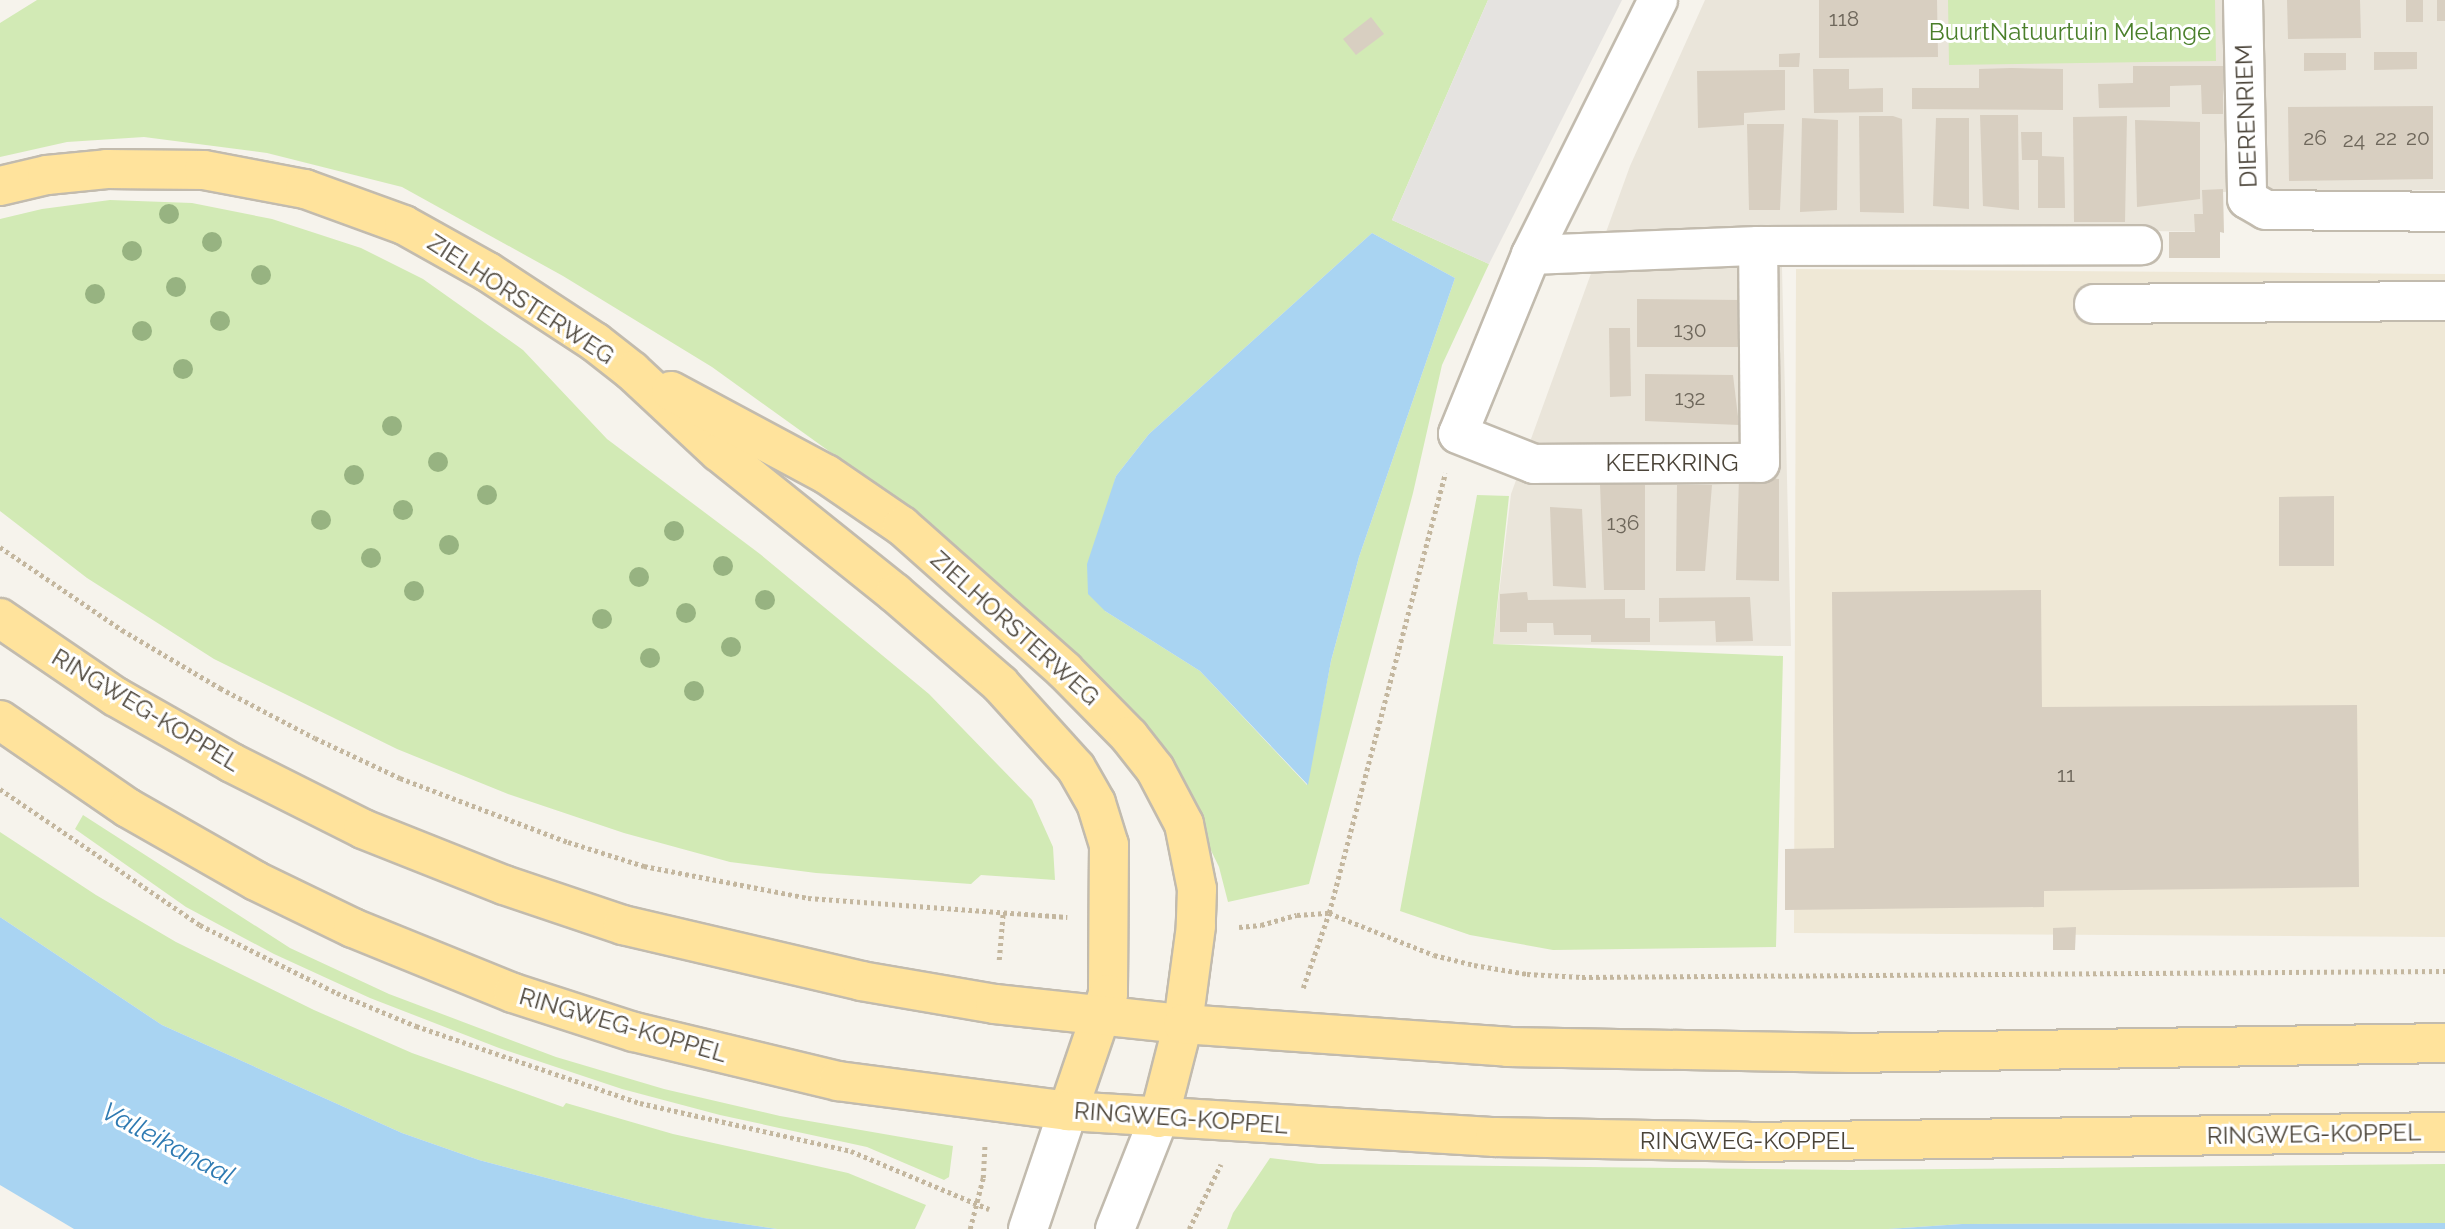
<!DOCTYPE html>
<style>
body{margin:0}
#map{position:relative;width:2445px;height:1229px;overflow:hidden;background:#f6f3ec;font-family:Raleway,sans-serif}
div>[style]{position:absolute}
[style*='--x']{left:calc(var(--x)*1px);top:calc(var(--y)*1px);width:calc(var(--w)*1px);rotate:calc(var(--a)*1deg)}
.residential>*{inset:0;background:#eae5da}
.education>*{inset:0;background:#efe8d6}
.green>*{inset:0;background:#d2eab5}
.parking>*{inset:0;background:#e5e3e0}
.water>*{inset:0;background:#a9d4f2}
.building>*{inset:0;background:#d8cfc1}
.path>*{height:4.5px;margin-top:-2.25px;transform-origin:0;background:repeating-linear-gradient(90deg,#c4b79f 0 3.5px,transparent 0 7px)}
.roads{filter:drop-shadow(2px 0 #c2bbae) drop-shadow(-2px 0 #c2bbae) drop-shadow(0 2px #c2bbae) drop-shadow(0 -2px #c2bbae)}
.minor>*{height:38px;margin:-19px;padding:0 19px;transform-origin:19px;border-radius:19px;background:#fff}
.major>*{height:38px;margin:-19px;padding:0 19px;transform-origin:19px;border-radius:19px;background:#ffe39c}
.trees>*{width:20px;height:20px;margin:-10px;border-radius:50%;background:#97b381}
span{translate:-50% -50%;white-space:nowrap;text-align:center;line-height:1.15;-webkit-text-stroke:6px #fff;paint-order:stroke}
.number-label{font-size:21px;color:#6e675b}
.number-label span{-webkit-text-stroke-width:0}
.park-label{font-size:24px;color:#4a7f2a}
.street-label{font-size:24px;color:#4b4439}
.water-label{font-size:26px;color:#2e7ab2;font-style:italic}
</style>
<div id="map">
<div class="residential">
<div style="clip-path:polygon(1705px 0,2445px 0,2445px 190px,2223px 192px,2222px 232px,1781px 226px,1791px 646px,1493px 644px,1511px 494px,1630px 166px)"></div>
</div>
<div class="education">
<div style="clip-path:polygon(1796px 269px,2445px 274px,2445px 937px,1794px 933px)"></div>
</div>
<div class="green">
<div style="clip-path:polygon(evenodd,37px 0,1488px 0,1392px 220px,1489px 264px,1442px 365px,1413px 493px,1309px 884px,1228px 902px,1219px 867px,1166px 757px,1112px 691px,1050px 632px,904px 505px,712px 367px,563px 276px,402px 187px,267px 153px,144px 137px,67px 142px,0 157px,0 23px,37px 0,1372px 233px,1455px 278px,1359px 557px,1331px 661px,1307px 785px,1200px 671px,1105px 611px,1111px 496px,1116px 476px,1149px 434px,1372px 233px)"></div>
<div style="clip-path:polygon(1948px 0,2215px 0,2216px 61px,1949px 65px)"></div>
<div style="clip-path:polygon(110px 200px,192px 203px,272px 219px,361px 248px,423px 279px,523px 350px,607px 439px,760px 554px,929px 694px,1032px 800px,1053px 847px,1055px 880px,981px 875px,971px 884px,816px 873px,730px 862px,624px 833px,508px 794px,397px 749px,214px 659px,87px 578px,0 511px,0 219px,42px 209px)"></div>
<div style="clip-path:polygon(1477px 495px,1509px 496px,1493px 644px,1783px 656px,1776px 947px,1553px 950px,1470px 935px,1400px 911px)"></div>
<div style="clip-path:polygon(83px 815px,290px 948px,389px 994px,556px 1057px,664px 1089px,780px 1116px,953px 1146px,949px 1177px,944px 1180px,867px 1147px,720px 1115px,622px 1089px,499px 1048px,370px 998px,274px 954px,186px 907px,75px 829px)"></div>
<div style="clip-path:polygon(0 832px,96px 895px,176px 942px,314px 1010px,412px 1053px,563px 1107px,566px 1103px,673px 1134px,848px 1173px,926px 1205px,915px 1229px,777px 1229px,703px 1218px,642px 1203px,479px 1160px,402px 1133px,162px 1025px,0 917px)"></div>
<div style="clip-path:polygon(1270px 1158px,1319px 1164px,1850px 1170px,2445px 1164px,2445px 1223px,1962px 1224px,1888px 1229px,1227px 1229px,1233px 1213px)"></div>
</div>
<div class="parking">
<div style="clip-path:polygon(1488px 0,1622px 0,1489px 264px,1392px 220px)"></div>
</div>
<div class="water">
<div style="clip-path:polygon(1372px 233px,1455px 278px,1359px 557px,1331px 661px,1308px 785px,1200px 671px,1105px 611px,1088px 594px,1087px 564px,1116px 476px,1149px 434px)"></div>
<div style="clip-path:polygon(0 917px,162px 1025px,402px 1133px,479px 1160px,642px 1203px,704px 1218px,777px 1229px,74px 1229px,0 1185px)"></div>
<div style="clip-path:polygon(2445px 1223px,2445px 1229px,1888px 1229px,1962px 1224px)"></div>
</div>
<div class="building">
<div style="clip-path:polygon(1819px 0,1937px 0,1938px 57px,1819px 58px)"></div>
<div style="clip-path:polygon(2287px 0,2360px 0,2361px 38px,2288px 39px)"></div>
<div style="clip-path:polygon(2406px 0,2423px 0,2423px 22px,2406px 22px)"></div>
<div style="clip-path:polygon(2437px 0,2445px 0,2445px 21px,2437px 21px)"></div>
<div style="clip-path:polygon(1371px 17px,1384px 34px,1356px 55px,1343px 39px)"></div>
<div style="clip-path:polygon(2374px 52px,2417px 52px,2417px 69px,2374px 70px)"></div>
<div style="clip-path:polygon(1800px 53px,1799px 67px,1779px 67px,1779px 54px)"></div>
<div style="clip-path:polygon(2304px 53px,2346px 53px,2346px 70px,2304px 71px)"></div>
<div style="clip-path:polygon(2133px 66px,2223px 66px,2223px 114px,2202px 114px,2201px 85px,2170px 86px,2170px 107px,2099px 108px,2098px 84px,2133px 83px)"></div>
<div style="clip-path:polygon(2011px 68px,2063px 69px,2063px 110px,1912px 109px,1912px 88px,1979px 88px,1979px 69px)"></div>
<div style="clip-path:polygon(1813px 69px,1849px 69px,1849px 89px,1883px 88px,1883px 112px,1814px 113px)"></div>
<div style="clip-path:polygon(1785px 70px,1785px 110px,1744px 113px,1744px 125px,1698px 128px,1697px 71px)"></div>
<div style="clip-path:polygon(2433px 106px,2433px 179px,2289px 181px,2288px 107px)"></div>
<div style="clip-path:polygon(1980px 115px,2018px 115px,2019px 210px,1983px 206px)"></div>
<div style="clip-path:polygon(1859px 116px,1893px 116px,1902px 119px,1904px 213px,1860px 212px)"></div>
<div style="clip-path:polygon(2127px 116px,2125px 222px,2074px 222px,2073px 117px)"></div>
<div style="clip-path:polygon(1802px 118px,1838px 120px,1837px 210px,1800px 212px)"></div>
<div style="clip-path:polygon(1936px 118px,1969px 118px,1969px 209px,1933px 206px)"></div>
<div style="clip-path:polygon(2135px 120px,2200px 122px,2200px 199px,2137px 207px)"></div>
<div style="clip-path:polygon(1747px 124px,1784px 124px,1780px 210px,1749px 210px)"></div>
<div style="clip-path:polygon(2021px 132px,2042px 132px,2042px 156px,2064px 157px,2065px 208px,2038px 208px,2038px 160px,2022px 160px)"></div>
<div style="clip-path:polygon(2223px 189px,2224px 233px,2220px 232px,2220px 258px,2169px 258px,2169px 232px,2195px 232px,2194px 214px,2203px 214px,2202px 190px)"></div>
<div style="clip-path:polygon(1637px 299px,1743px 300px,1744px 347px,1637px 347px)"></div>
<div style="clip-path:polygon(1609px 328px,1630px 328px,1631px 396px,1610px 397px)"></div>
<div style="clip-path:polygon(1645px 374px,1733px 375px,1739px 425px,1645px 421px)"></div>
<div style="clip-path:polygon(1739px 477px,1779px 479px,1779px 581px,1736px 580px)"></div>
<div style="clip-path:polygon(1600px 484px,1645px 485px,1645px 590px,1604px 590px)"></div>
<div style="clip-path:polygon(1677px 485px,1712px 485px,1705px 571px,1676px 571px)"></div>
<div style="clip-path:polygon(2334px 496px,2334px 566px,2279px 566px,2279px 497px)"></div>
<div style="clip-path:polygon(1550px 507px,1582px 509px,1586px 588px,1553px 586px)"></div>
<div style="clip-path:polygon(2041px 590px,2042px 707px,2357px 705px,2359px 887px,2044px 891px,2044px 907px,1785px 910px,1785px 849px,1834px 848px,1832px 592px)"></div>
<div style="clip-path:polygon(1527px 592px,1528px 600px,1625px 599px,1625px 618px,1650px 618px,1650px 642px,1591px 642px,1591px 635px,1554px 635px,1553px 623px,1527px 623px,1527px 632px,1500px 632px,1500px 594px)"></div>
<div style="clip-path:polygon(1750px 597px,1753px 641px,1716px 642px,1715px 621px,1659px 622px,1659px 598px)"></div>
<div style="clip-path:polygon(2076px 927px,2075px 950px,2053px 950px,2053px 928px)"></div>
</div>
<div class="path">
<div style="--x:0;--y:547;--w:148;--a:34.2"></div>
<div style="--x:122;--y:630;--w:114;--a:30.6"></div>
<div style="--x:220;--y:688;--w:107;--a:27.8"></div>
<div style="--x:315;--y:738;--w:94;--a:25.2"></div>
<div style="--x:400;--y:778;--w:180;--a:20.9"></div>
<div style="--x:568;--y:842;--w:80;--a:17.5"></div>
<div style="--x:644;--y:866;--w:167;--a:11"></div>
<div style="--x:808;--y:898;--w:260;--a:4.2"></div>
<div style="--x:0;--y:789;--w:242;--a:34.2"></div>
<div style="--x:200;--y:925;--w:153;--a:26.4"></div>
<div style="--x:337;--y:993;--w:86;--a:22.7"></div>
<div style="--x:416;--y:1026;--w:237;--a:19"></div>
<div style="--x:640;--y:1103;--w:216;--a:12.8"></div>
<div style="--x:851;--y:1151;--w:150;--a:22.8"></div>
<div style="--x:1239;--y:927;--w:22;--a:-5"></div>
<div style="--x:1261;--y:925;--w:37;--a:-16"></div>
<div style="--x:1297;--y:915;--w:32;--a:-4"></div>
<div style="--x:1329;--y:913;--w:113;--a:21.8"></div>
<div style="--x:1434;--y:955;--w:41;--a:14"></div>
<div style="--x:1474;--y:965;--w:54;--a:9.6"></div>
<div style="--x:1527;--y:974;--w:55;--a:3.1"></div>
<div style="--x:1582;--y:977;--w:863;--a:-0.4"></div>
<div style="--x:999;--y:960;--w:48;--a:-85.2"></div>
<div style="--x:1303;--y:988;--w:79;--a:-70.9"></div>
<div style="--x:1329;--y:913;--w:455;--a:-75.2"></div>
<div style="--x:970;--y:1229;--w:53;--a:-75.7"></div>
<div style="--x:983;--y:1178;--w:34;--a:-87"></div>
<div style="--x:1189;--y:1229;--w:72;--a:-63.8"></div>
</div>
<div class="roads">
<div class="minor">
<div style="--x:1658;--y:0;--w:285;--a:116.5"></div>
<div style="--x:1531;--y:255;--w:193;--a:112.2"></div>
<div style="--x:1458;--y:434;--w:82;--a:21.5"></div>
<div style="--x:1534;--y:464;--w:226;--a:-0.3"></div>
<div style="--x:1760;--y:463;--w:217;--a:-90.5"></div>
<div style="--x:1758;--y:246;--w:384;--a:-0.1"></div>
<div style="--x:2243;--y:0;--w:199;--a:88.8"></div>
<div style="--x:2247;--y:199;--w:22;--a:30"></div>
<div style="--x:2266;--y:210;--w:179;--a:0.6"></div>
<div style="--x:1531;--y:255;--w:227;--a:-2.3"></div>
<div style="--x:2094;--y:304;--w:351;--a:-0.5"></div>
<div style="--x:1028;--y:1229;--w:125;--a:-71.3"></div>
<div style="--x:1115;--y:1229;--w:119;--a:-68.4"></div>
</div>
<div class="major">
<div style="--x:0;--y:186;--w:48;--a:-13.2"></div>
<div style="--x:47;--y:175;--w:60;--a:-5.7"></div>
<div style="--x:107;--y:169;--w:97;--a:0.6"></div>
<div style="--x:204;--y:170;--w:103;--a:10.7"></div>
<div style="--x:305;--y:189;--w:105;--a:20"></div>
<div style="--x:404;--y:225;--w:96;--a:29.2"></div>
<div style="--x:488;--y:272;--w:128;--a:33.2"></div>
<div style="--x:595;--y:342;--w:47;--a:38.1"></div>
<div style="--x:632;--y:371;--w:119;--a:43"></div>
<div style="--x:719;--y:452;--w:226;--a:38.7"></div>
<div style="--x:895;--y:593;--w:139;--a:40.9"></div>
<div style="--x:1000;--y:684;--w:113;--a:47.9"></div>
<div style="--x:1076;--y:768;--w:40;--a:60.3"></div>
<div style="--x:1096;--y:803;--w:44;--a:72.8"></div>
<div style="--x:1109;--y:845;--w:149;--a:90.4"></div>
<div style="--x:1108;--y:994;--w:124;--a:108.9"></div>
<div style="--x:671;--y:391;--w:176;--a:28.2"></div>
<div style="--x:826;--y:474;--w:92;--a:34.4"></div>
<div style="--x:902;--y:526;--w:217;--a:41.6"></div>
<div style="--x:1064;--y:670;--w:93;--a:45.4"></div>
<div style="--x:1129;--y:736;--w:42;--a:51.8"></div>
<div style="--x:1155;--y:769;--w:62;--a:62.2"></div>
<div style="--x:1184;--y:824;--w:66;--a:78.7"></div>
<div style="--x:1197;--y:889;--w:37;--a:92"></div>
<div style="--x:1196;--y:926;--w:99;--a:97.6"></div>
<div style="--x:1183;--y:1024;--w:97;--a:104.3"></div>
<div style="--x:0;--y:618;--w:140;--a:34.3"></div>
<div style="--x:116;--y:697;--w:133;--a:29.6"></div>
<div style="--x:232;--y:763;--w:147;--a:26.7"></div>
<div style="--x:363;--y:829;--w:152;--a:21.7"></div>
<div style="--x:504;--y:885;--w:126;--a:18.6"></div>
<div style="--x:623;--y:925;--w:244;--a:13.2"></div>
<div style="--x:861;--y:981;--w:136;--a:9.7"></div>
<div style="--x:995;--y:1004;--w:189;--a:6.1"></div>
<div style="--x:1183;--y:1024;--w:326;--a:4"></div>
<div style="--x:1508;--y:1047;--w:342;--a:1"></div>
<div style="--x:1850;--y:1053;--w:595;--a:-0.96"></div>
<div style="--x:0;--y:720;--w:155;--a:34.5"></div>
<div style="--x:128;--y:808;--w:147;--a:29.7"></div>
<div style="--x:256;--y:881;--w:108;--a:25.9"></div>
<div style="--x:353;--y:928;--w:173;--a:22.1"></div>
<div style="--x:513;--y:993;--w:127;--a:17.9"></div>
<div style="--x:634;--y:1032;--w:210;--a:13.5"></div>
<div style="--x:838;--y:1081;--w:232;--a:7.4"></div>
<div style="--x:1068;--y:1111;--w:428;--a:3.5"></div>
<div style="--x:1495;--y:1137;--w:253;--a:1.1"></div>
<div style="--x:1748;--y:1142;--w:697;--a:-0.82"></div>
</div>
</div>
<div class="trees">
<div style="left:169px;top:214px"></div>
<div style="left:212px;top:242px"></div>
<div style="left:132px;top:251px"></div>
<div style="left:261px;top:275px"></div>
<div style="left:176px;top:287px"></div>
<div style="left:95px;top:294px"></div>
<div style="left:220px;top:321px"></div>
<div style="left:142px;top:331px"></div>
<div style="left:183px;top:369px"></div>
<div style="left:392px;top:426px"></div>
<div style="left:438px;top:462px"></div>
<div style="left:354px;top:475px"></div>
<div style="left:487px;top:495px"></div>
<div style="left:403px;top:510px"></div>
<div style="left:321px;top:520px"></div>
<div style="left:674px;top:531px"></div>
<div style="left:449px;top:545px"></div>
<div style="left:371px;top:558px"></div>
<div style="left:723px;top:566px"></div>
<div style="left:639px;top:577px"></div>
<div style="left:414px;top:591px"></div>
<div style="left:765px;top:600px"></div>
<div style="left:686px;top:613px"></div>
<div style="left:602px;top:619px"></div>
<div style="left:731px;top:647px"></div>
<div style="left:650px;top:658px"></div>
<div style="left:694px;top:691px"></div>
</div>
<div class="number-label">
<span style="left:1844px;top:19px">118</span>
<span style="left:2315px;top:138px">26</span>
<span style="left:2386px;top:138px">22</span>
<span style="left:2418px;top:138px">20</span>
<span style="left:2354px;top:140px">24</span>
<span style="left:1690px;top:330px">130</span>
<span style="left:1690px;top:398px">132</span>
<span style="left:1623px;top:523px">136</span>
<span style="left:2066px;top:775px">11</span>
</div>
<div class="park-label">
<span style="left:2070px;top:32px">BuurtNatuurtuin Melange</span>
</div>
<div class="street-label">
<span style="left:2246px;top:116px;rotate:-92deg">DIERENRIEM</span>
<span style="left:521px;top:299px;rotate:33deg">ZIELHORSTERWEG</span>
<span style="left:1672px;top:463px">KEERKRING</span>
<span style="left:1015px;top:628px;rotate:42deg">ZIELHORSTERWEG</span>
<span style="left:146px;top:710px;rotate:31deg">RINGWEG-KOPPEL</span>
<span style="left:623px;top:1025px;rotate:16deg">RINGWEG-KOPPEL</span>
<span style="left:1181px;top:1118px;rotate:4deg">RINGWEG-KOPPEL</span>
<span style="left:2314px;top:1134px;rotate:-1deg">RINGWEG-KOPPEL</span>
<span style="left:1747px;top:1141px">RINGWEG-KOPPEL</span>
</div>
<div class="water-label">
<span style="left:168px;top:1144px;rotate:28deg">Valleikanaal</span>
</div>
</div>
